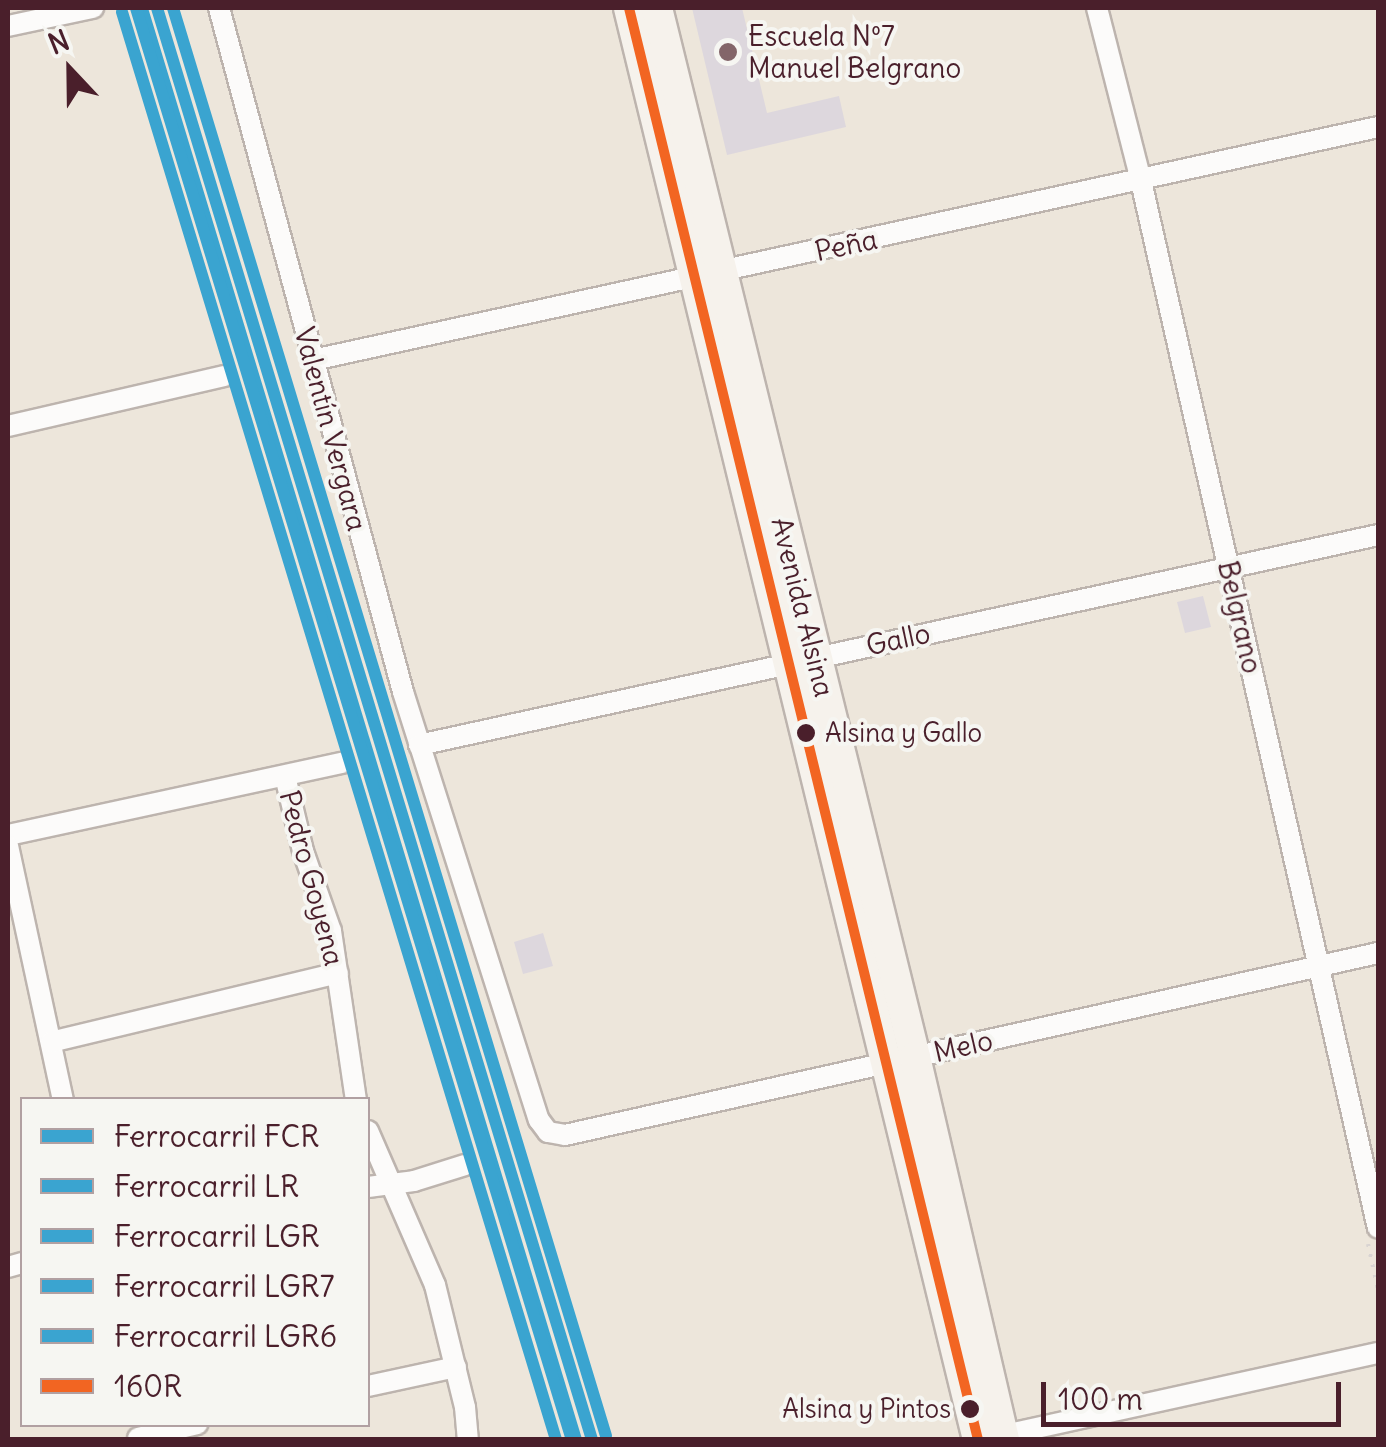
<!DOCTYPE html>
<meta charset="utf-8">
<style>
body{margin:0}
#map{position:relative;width:1386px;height:1447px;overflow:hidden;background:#ede6db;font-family:Delius,sans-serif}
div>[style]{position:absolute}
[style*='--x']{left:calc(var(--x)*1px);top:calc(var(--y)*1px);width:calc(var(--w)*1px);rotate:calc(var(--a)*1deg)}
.building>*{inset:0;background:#ddd7dd}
.path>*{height:4px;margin-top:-2px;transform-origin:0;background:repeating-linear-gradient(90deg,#d9d4d2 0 2.5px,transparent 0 10.5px)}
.roads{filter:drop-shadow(2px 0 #bdb4ae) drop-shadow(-2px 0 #bdb4ae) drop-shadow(0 2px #bdb4ae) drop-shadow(0 -2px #bdb4ae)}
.street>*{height:20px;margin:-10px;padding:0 10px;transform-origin:10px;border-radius:10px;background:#fcfbfa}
.secondary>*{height:30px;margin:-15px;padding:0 15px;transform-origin:15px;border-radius:15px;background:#f6f2ec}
.bus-1>*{height:10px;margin:-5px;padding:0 5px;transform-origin:5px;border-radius:5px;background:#f26522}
.rail-1>*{height:12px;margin:-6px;padding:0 6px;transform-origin:6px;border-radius:6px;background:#3aa4d0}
.rail-2>*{height:12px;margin:-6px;padding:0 6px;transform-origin:6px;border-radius:6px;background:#3aa4d0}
.rail-3>*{height:12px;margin:-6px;padding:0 6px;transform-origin:6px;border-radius:6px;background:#3aa4d0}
.rail-4>*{height:12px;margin:-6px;padding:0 6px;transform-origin:6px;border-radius:6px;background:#3aa4d0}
.rail-5>*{height:12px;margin:-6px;padding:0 6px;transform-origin:6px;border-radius:6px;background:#3aa4d0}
.dots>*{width:28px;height:28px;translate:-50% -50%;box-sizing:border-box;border:5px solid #f6f6f2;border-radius:50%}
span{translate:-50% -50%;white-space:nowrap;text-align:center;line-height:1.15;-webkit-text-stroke:8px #f6f6f2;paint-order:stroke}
.bus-label{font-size:26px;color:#4a1f2b}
.left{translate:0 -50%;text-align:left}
.right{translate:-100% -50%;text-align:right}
.poi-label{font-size:28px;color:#4a1f2b}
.street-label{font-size:28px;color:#4a1f2b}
.frame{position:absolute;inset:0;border:10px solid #4a1f2b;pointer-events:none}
.legend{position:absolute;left:20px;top:1097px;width:350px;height:330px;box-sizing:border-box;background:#f6f6f2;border:2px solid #b1a0a2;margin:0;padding:12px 18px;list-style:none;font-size:30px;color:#4a1f2b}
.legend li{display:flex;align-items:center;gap:20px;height:50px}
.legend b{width:50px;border:2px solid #b1a0a2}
.north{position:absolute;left:20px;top:20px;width:100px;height:100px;-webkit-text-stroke:8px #f6f6f2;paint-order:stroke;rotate:338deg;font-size:28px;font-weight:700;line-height:40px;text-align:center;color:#4a1f2b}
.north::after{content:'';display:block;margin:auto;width:35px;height:45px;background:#4a1f2b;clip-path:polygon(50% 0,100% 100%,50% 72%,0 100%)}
.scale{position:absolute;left:1041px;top:1382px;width:300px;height:45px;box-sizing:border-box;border:5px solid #4a1f2b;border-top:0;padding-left:12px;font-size:30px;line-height:35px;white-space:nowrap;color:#4a1f2b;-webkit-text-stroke:8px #f6f6f2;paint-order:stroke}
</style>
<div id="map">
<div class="building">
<div style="clip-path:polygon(692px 8px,742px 8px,767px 113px,839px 96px,846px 127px,727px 155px)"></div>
<div style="clip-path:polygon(1203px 596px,1211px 627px,1185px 633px,1177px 602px)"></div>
<div style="clip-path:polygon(543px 933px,553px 966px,523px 974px,514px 942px)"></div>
</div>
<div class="path">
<div style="--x:1368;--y:1244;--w:47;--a:77.7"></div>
</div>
<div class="roads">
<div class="street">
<div style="--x:219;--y:8;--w:708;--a:74.94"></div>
<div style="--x:403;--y:692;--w:449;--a:72.4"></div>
<div style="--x:539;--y:1120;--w:15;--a:53"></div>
<div style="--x:548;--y:1132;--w:17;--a:10"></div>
<div style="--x:565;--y:1135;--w:833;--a:-12.62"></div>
<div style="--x:1097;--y:8;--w:179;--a:75.7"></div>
<div style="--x:1141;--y:181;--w:1073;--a:77.25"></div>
<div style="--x:8;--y:26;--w:87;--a:-12"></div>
<div style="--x:313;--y:360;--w:1090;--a:-12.34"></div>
<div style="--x:8;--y:426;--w:222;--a:-13"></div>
<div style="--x:419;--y:745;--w:982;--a:-12.35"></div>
<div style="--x:285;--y:776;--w:77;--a:76.5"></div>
<div style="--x:303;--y:851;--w:85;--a:70.7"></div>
<div style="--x:331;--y:931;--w:171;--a:81.6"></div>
<div style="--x:8;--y:835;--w:342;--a:-12.2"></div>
<div style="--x:8;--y:846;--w:260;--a:77.8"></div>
<div style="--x:51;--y:1042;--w:295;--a:-13.5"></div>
<div style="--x:368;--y:1131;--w:168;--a:66.5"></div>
<div style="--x:435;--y:1285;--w:126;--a:76.2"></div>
<div style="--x:465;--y:1407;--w:33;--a:85"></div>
<div style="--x:368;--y:1187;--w:46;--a:-7.4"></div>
<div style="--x:414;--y:1181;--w:53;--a:-17.4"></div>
<div style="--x:8;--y:1267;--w:15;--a:-16"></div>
<div style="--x:368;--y:1386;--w:90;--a:-12.2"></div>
<div style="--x:995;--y:1437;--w:392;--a:-12.4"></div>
<div style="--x:138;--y:1438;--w:61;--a:-13.3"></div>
</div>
<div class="secondary">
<div style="--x:629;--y:8;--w:1474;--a:76.3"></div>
<div style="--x:657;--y:8;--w:1080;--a:76.18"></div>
<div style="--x:915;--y:1057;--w:393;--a:76.9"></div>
</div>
</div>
<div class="bus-1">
<div style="--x:629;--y:8;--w:1474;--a:76.3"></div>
</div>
<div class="rail-1">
<div style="--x:157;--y:8;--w:1497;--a:73.1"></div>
</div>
<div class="rail-2">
<div style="--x:143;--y:12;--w:1492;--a:73.13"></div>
</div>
<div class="rail-3">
<div style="--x:173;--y:8;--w:1492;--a:73.13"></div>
</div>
<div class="rail-4">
<div style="--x:136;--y:8;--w:1497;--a:73.07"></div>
</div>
<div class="rail-5">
<div style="--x:122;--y:12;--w:1492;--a:73.09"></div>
</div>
<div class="dots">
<div style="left:728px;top:52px;background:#836569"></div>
<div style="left:806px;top:733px;background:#4a1f2b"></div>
<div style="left:970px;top:1409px;background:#4a1f2b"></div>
</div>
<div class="bus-label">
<span class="left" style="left:825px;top:733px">Alsina y Gallo</span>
<span class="right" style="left:951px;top:1409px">Alsina y Pintos</span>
</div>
<div class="poi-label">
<span class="left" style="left:748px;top:52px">Escuela Nº7<br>Manuel Belgrano</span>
</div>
<div class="street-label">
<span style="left:846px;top:245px;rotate:-12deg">Peña</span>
<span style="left:331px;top:429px;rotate:75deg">Valentín Vergara</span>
<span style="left:803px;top:607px;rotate:76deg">Avenida Alsina</span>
<span style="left:1240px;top:617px;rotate:77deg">Belgrano</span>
<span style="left:898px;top:639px;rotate:-12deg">Gallo</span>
<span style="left:312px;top:878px;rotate:75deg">Pedro Goyena</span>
<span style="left:963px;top:1046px;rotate:-13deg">Melo</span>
</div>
<div class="frame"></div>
<ul class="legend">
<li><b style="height:12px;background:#3aa4d0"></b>Ferrocarril FCR</li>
<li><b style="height:12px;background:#3aa4d0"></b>Ferrocarril LR</li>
<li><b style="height:12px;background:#3aa4d0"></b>Ferrocarril LGR</li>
<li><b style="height:12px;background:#3aa4d0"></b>Ferrocarril LGR7</li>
<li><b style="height:12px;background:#3aa4d0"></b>Ferrocarril LGR6</li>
<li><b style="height:12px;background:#f26522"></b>160R</li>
</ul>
<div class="north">N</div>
<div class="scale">100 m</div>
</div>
